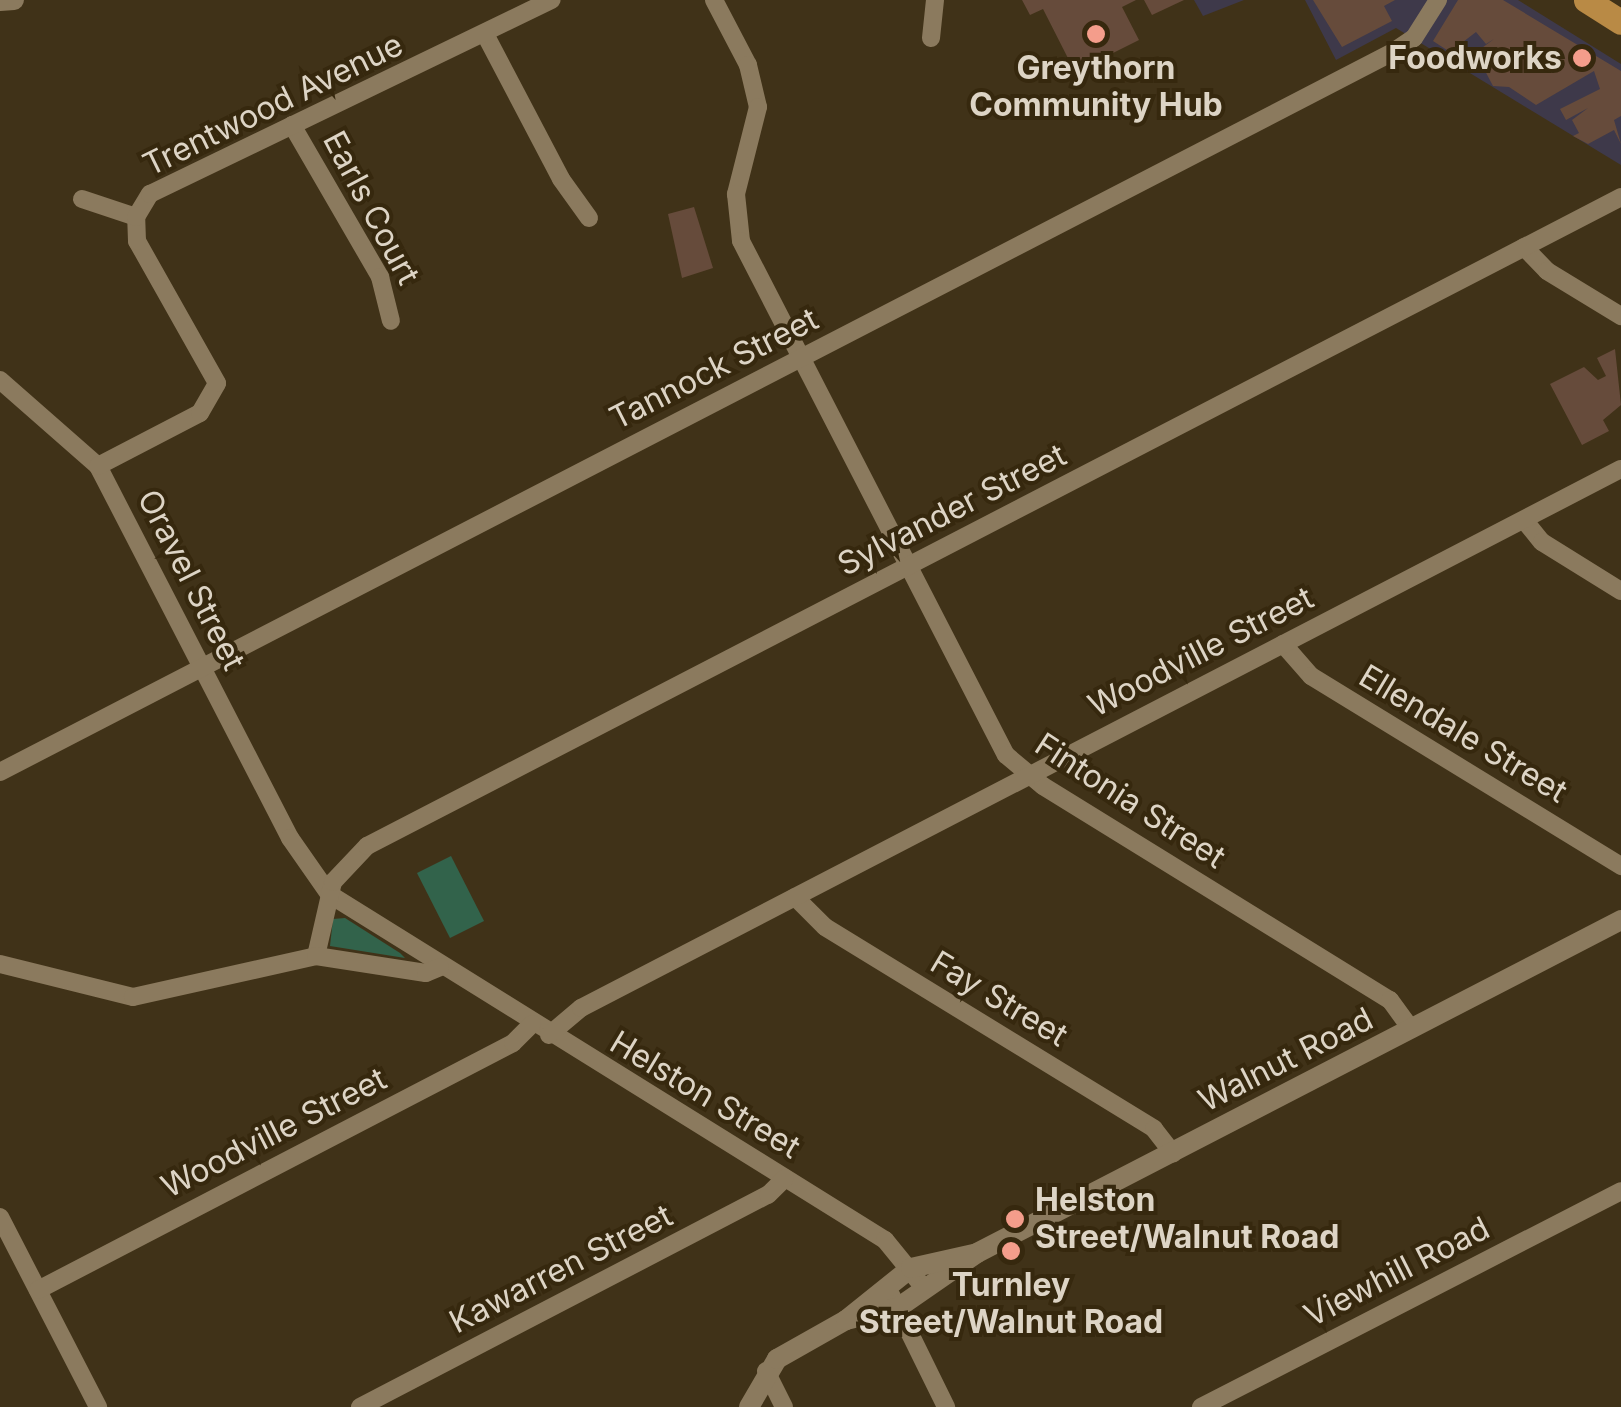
<!DOCTYPE html>
<style>
body{margin:0}
#map{position:relative;width:1621px;height:1407px;overflow:hidden;background:#403218;font-family:Inter,sans-serif}
div>[style]{position:absolute}
[style*='--x']{left:calc(var(--x)*1px);top:calc(var(--y)*1px);width:calc(var(--w)*1px);rotate:calc(var(--a)*1deg)}
.commercial>*{inset:0;background:#3e394a}
.green>*{inset:0;background:#32634b}
.building>*{inset:0;background:#664b3b}
.minor>*{height:18px;margin:-9px;padding:0 9px;transform-origin:9px;border-radius:9px;background:#8b7a5e}
.tertiary>*{height:20px;margin:-10px;padding:0 10px;transform-origin:10px;border-radius:10px;background:#8b7a5e}
.primary>*{height:25px;margin:-12.5px;padding:0 12.5px;transform-origin:12.5px;border-radius:12.5px;background:#b98a45}
.dots>*{width:28px;height:28px;translate:-50% -50%;box-sizing:border-box;border:5px solid #36280e;border-radius:50%}
span{translate:-50% -50%;white-space:nowrap;text-align:center;line-height:1.15;-webkit-text-stroke:8px #36280e;paint-order:stroke}
.poi-label{font-size:32px;color:#ddd4c5;font-weight:700}
.right{translate:-100% -50%;text-align:right}
.left{translate:0 -50%;text-align:left}
.street-label{font-size:32px;color:#ddd4c5}
</style>
<div id="map">
<div class="commercial">
<div style="clip-path:polygon(1194px 0,1244px 0,1203px 16px)"></div>
<div style="clip-path:polygon(1305px 0,1518px 0,1621px 64px,1621px 165px,1396px 28px,1336px 60px)"></div>
</div>
<div class="green">
<div style="clip-path:polygon(451px 856px,484px 921px,450px 938px,417px 873px)"></div>
<div style="clip-path:polygon(345px 918px,400px 953px,405px 958px,330px 946px,333px 919px)"></div>
</div>
<div class="building">
<div style="clip-path:polygon(1022px 0,1136px 0,1122px 7px,1139px 40px,1075px 72px,1043px 9px,1030px 15px)"></div>
<div style="clip-path:polygon(1144px 0,1184px 0,1152px 15px)"></div>
<div style="clip-path:polygon(1313px 0,1395px 0,1384px 6px,1392px 21px,1342px 47px)"></div>
<div style="clip-path:polygon(1458px 0,1503px 0,1621px 71px,1621px 116px,1614px 120px,1621px 144px,1614px 130px,1588px 144px,1573px 136px,1579px 133px,1572px 120px,1588px 108px,1566px 120px,1560px 109px,1600px 89px,1594px 71px,1536px 105px,1509px 87px,1493px 86px,1483px 67px,1478px 70px,1471px 56px,1494px 39px,1486px 44px,1476px 32px,1450px 52px,1433px 41px)"></div>
<div style="clip-path:polygon(694px 207px,713px 268px,682px 278px,668px 214px)"></div>
<div style="clip-path:polygon(1615px 349px,1621px 405px,1603px 420px,1609px 431px,1582px 445px,1550px 384px,1584px 367px,1598px 380px,1606px 376px,1597px 358px)"></div>
</div>
<div class="minor">
<div style="--x:714;--y:0;--w:73;--a:62.4"></div>
<div style="--x:748;--y:65;--w:43;--a:76.6"></div>
<div style="--x:758;--y:107;--w:90;--a:104.2"></div>
<div style="--x:736;--y:194;--w:47;--a:83.9"></div>
<div style="--x:741;--y:241;--w:578;--a:62.73"></div>
<div style="--x:1006;--y:755;--w:48;--a:40"></div>
<div style="--x:1043;--y:786;--w:408;--a:31.7"></div>
<div style="--x:1390;--y:1000;--w:36;--a:54"></div>
<div style="--x:486;--y:36;--w:161;--a:62.3"></div>
<div style="--x:561;--y:179;--w:48;--a:54.3"></div>
<div style="--x:931;--y:38;--w:38;--a:-84"></div>
<div style="--x:292;--y:125;--w:176;--a:59.9"></div>
<div style="--x:380;--y:277;--w:45;--a:76"></div>
<div style="--x:82;--y:199;--w:57;--a:18.4"></div>
<div style="--x:1524;--y:247;--w:33;--a:46"></div>
<div style="--x:1547;--y:271;--w:87;--a:31.3"></div>
<div style="--x:0;--y:380;--w:130;--a:41.3"></div>
<div style="--x:98;--y:466;--w:419;--a:62.7"></div>
<div style="--x:290;--y:838;--w:68;--a:55.1"></div>
<div style="--x:329;--y:894;--w:655;--a:31.89"></div>
<div style="--x:885;--y:1240;--w:63;--a:50.8"></div>
<div style="--x:98;--y:466;--w:115;--a:-27.5"></div>
<div style="--x:200;--y:413;--w:34;--a:-60"></div>
<div style="--x:217;--y:383;--w:163;--a:-119.4"></div>
<div style="--x:137;--y:241;--w:24;--a:-92"></div>
<div style="--x:136;--y:217;--w:27;--a:-59"></div>
<div style="--x:150;--y:194;--w:446;--a:-25.8"></div>
<div style="--x:1524;--y:520;--w:28;--a:51"></div>
<div style="--x:1542;--y:542;--w:93;--a:31.8"></div>
<div style="--x:1283;--y:644;--w:43;--a:48.8"></div>
<div style="--x:1311;--y:676;--w:364;--a:31.5"></div>
<div style="--x:0;--y:772;--w:1568;--a:-27.33"></div>
<div style="--x:1393;--y:52;--w:25;--a:-34"></div>
<div style="--x:1414;--y:38;--w:45;--a:-57.7"></div>
<div style="--x:795;--y:897;--w:42;--a:45"></div>
<div style="--x:825;--y:927;--w:386;--a:31.5"></div>
<div style="--x:1154;--y:1129;--w:31;--a:52"></div>
<div style="--x:316;--y:956;--w:76;--a:-77.1"></div>
<div style="--x:333;--y:882;--w:50;--a:-46.6"></div>
<div style="--x:367;--y:846;--w:1412;--a:-27.36"></div>
<div style="--x:0;--y:964;--w:137;--a:13.9"></div>
<div style="--x:133;--y:997;--w:188;--a:-12.6"></div>
<div style="--x:316;--y:956;--w:111;--a:8.8"></div>
<div style="--x:426;--y:973;--w:15;--a:-23"></div>
<div style="--x:549;--y:1035;--w:42;--a:-40.2"></div>
<div style="--x:581;--y:1008;--w:1171;--a:-27.4"></div>
<div style="--x:0;--y:1217;--w:214;--a:62.7"></div>
<div style="--x:38;--y:1290;--w:535;--a:-27.47"></div>
<div style="--x:513;--y:1043;--w:27;--a:-45"></div>
<div style="--x:891;--y:1295;--w:125;--a:63.8"></div>
<div style="--x:766;--y:1371;--w:40;--a:63.4"></div>
<div style="--x:360;--y:1407;--w:460;--a:-27.5"></div>
<div style="--x:768;--y:1195;--w:24;--a:-45"></div>
<div style="--x:1201;--y:1407;--w:472;--a:-27.2"></div>
</div>
<div class="tertiary">
<div style="--x:0;--y:1;--w:14;--a:-4"></div>
<div style="--x:846;--y:1320;--w:55;--a:-13.8"></div>
<div style="--x:899;--y:1307;--w:95;--a:-34.7"></div>
<div style="--x:977;--y:1253;--w:725;--a:-27.34"></div>
<div style="--x:749;--y:1407;--w:56;--a:-59.7"></div>
<div style="--x:777;--y:1359;--w:79;--a:-29.5"></div>
<div style="--x:846;--y:1320;--w:83;--a:-38.7"></div>
<div style="--x:911;--y:1268;--w:64;--a:-12.7"></div>
</div>
<div class="primary">
<div style="--x:1586;--y:0;--w:41;--a:32.2"></div>
</div>
<div class="dots">
<div style="left:1096px;top:34px;background:#f49d8b"></div>
<div style="left:1582px;top:58px;background:#f49d8b"></div>
<div style="left:1015px;top:1219px;background:#f49d8b"></div>
<div style="left:1011px;top:1251px;background:#f49d8b"></div>
</div>
<div class="poi-label">
<span class="right" style="left:1562px;top:58px">Foodworks</span>
<span style="left:1096px;top:87px">Greythorn<br>Community Hub</span>
<span class="left" style="left:1035px;top:1219px">Helston<br>Street/Walnut Road</span>
<span style="left:1011px;top:1304px">Turnley<br>Street/Walnut Road</span>
</div>
<div class="street-label">
<span style="left:273px;top:105px;rotate:-26deg">Trentwood Avenue</span>
<span style="left:371px;top:208px;rotate:62deg">Earls Court</span>
<span style="left:714px;top:369px;rotate:-27deg">Tannock Street</span>
<span style="left:952px;top:510px;rotate:-27deg">Sylvander Street</span>
<span style="left:191px;top:580px;rotate:63deg">Oravel Street</span>
<span style="left:1201px;top:652px;rotate:-27deg">Woodville Street</span>
<span style="left:1463px;top:734px;rotate:31deg">Ellendale Street</span>
<span style="left:1130px;top:801px;rotate:33deg">Fintonia Street</span>
<span style="left:999px;top:999px;rotate:31deg">Fay Street</span>
<span style="left:1286px;top:1060px;rotate:-27deg">Walnut Road</span>
<span style="left:705px;top:1095px;rotate:31deg">Helston Street</span>
<span style="left:274px;top:1133px;rotate:-27deg">Woodville Street</span>
<span style="left:561px;top:1269px;rotate:-27deg">Kawarren Street</span>
<span style="left:1397px;top:1272px;rotate:-27deg">Viewhill Road</span>
</div>
</div>
